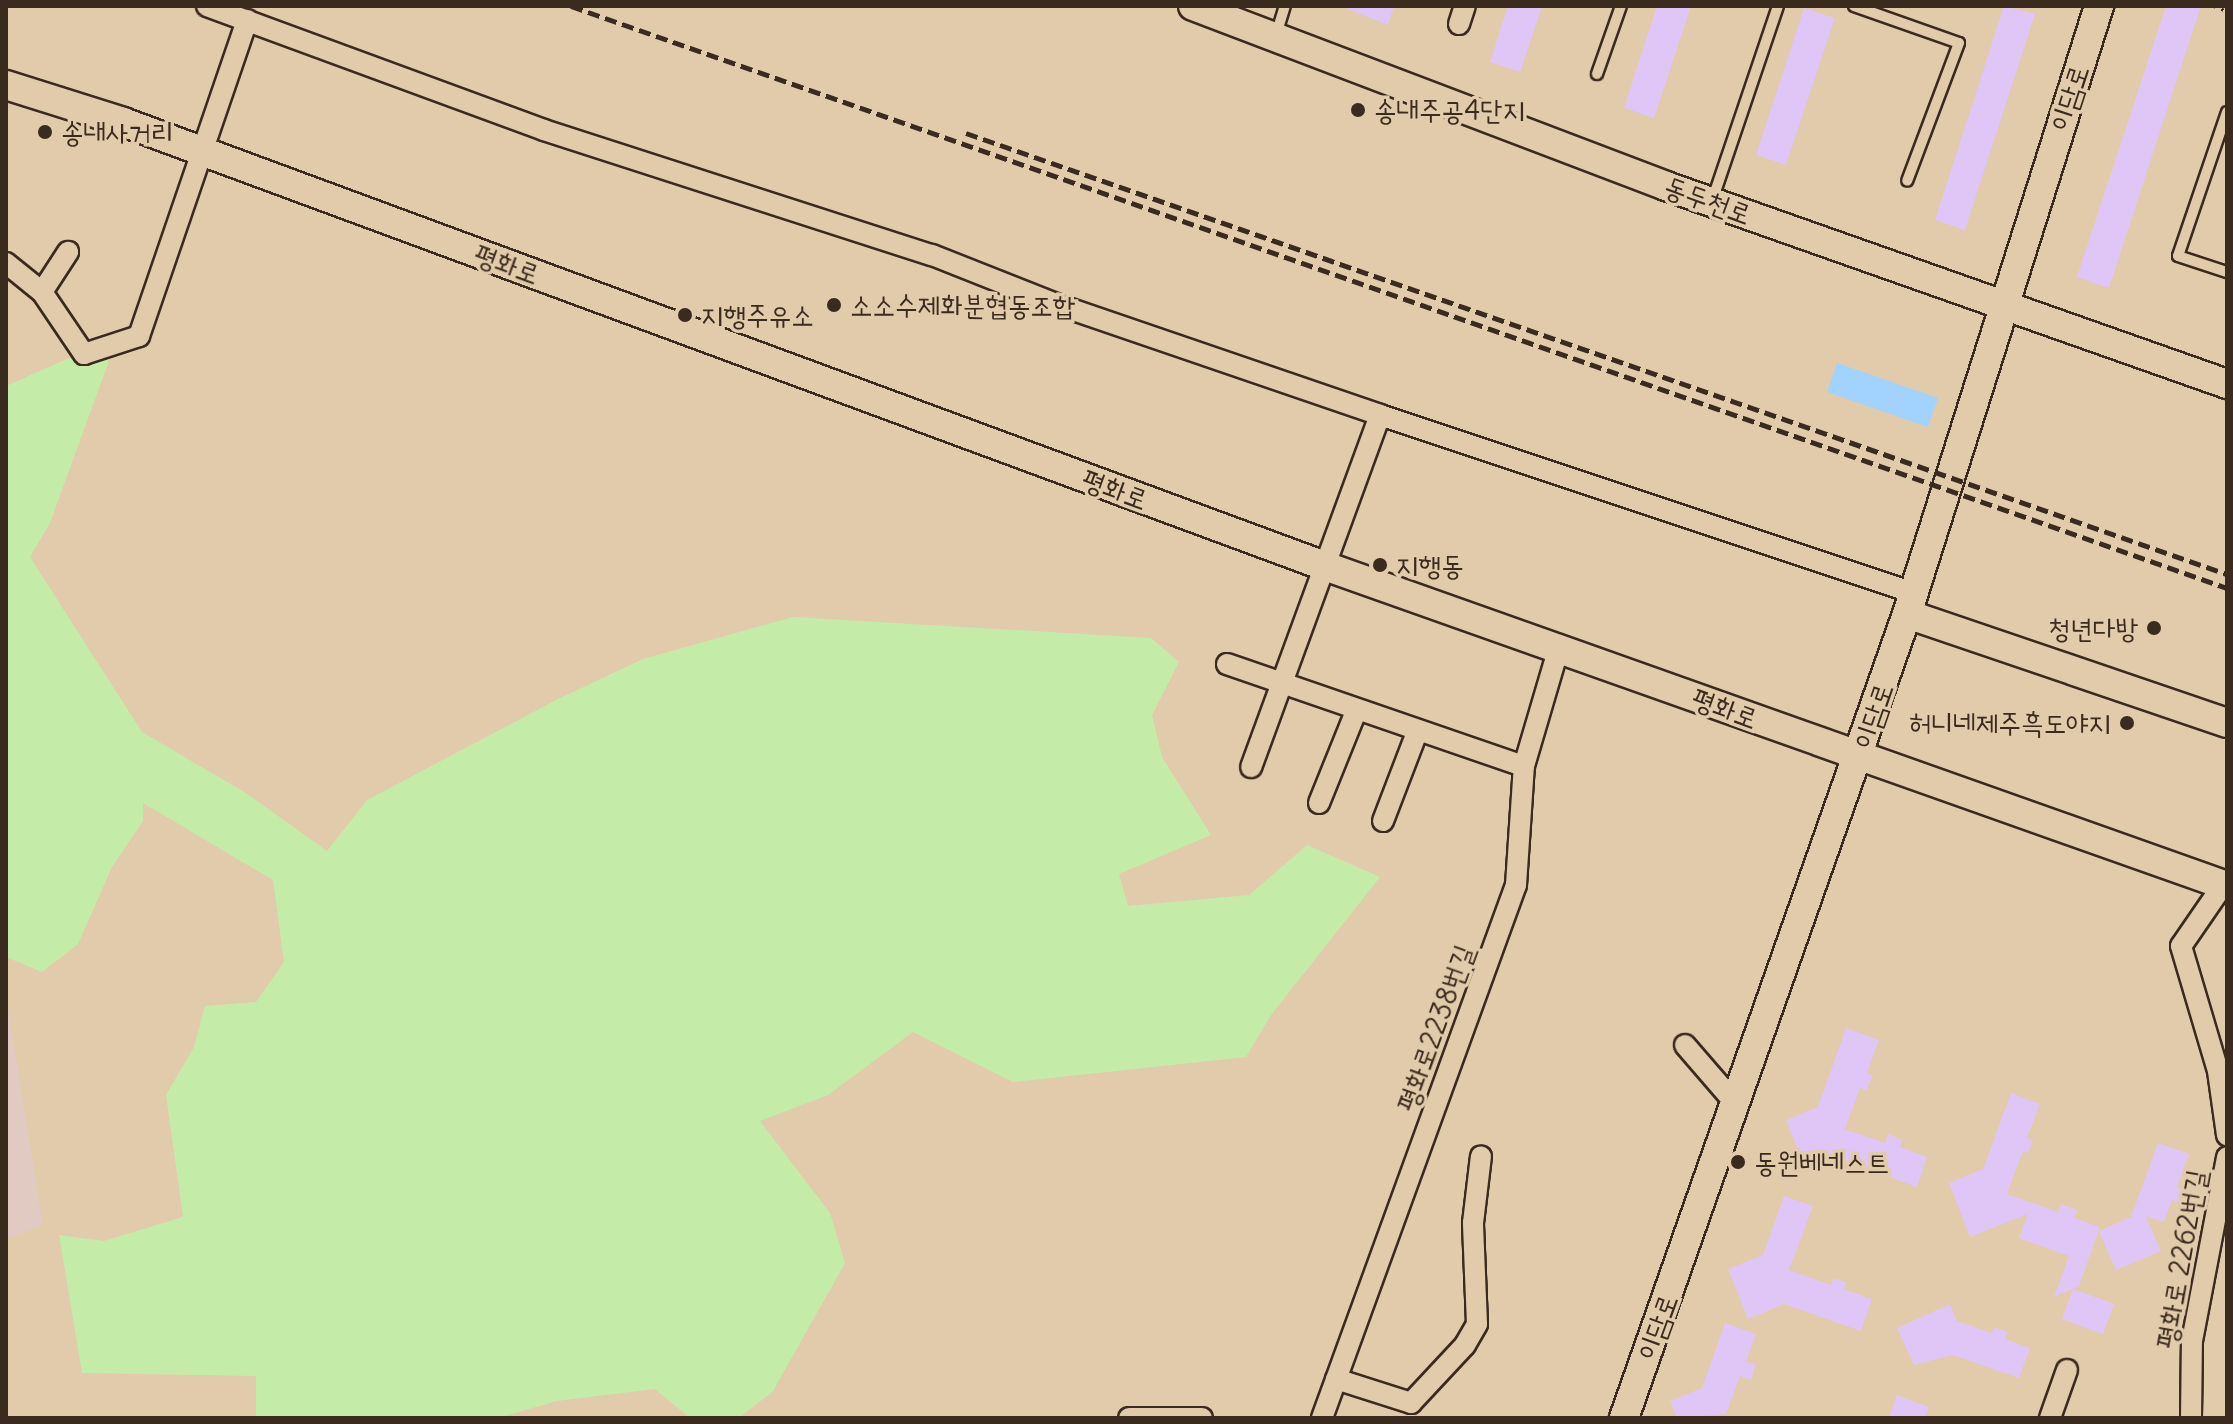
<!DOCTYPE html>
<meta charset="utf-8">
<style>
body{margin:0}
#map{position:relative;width:2233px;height:1424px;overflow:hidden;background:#e1cbaa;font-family:Delius,"Poor Story",sans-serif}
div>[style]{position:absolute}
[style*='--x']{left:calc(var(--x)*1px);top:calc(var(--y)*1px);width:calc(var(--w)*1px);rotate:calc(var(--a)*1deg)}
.built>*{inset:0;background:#e0cac1}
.green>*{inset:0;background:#c4eca8}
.water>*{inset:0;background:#a2d3ff}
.building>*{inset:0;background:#dfc6f6}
.path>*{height:3px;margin-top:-1.5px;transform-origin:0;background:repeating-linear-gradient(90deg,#3b2a1e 0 2px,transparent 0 8px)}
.roads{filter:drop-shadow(2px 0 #3b2a1e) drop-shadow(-2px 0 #3b2a1e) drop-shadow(0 2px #3b2a1e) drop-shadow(0 -2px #3b2a1e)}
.lane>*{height:10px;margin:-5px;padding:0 5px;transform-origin:5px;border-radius:5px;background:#e1cbaa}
.street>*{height:20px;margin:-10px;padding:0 10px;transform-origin:10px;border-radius:10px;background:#e1cbaa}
.secondary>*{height:28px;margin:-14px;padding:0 14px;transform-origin:14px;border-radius:14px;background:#e1cbaa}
.rail>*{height:5px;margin-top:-2.5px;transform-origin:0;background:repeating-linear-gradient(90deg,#3b2a1e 0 12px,transparent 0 18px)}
.dots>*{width:22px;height:22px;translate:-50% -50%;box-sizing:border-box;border:4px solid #e1cbaa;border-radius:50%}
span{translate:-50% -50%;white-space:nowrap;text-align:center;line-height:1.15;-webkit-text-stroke:7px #e1cbaa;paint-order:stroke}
.street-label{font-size:28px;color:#3b2a1e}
.poi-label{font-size:28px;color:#3b2a1e}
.left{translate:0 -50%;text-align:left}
.right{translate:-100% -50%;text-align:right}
.frame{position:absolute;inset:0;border:8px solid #3b2a1e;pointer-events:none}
</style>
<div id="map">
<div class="built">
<div style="clip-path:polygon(6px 995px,43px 1225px,6px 1239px)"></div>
</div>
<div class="green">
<div style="clip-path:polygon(69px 358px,110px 358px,50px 523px,30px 557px,142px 732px,246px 793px,327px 851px,367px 800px,558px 699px,643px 659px,793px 617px,1151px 638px,1179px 662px,1152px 715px,1162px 757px,1211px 835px,1119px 874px,1128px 906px,1249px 895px,1307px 845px,1380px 877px,1271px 1015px,1246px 1057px,1013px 1082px,913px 1032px,828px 1095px,760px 1121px,830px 1213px,845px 1263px,773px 1391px,739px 1418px,690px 1418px,655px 1389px,557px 1401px,498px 1418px,256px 1418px,256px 1376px,82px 1373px,59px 1235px,104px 1241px,183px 1217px,166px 1095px,194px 1047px,205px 1006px,256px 1002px,284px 962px,273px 880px,143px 803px,143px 821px,112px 867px,78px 944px,42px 972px,6px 957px,6px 386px)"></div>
</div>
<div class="water">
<div style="clip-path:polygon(1837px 363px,1938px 398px,1928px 427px,1827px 392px)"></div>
</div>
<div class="building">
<div style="clip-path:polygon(1340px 6px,1394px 6px,1388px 25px)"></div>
<div style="clip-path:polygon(1508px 6px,1542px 6px,1520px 72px,1490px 62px)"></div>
<div style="clip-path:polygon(1657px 6px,1691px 6px,1654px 118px,1624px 108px)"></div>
<div style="clip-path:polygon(2004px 6px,2035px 14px,1965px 230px,1935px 220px)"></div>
<div style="clip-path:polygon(2166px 6px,2201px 6px,2109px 288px,2077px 277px)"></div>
<div style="clip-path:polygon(1804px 8px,1835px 18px,1786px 165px,1756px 155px)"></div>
<div style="clip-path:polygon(1846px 1028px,1879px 1040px,1867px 1073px,1873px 1075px,1867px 1090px,1860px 1088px,1845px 1129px,1885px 1143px,1888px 1134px,1903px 1140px,1900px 1147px,1927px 1157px,1917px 1187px,1837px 1158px,1806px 1170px,1786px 1120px,1818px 1107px)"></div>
<div style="clip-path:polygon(2011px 1093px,2040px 1104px,2027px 1138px,2033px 1140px,2028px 1153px,2023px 1151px,2007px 1194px,2058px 1212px,2061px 1204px,2077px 1210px,2074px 1218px,2100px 1227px,2079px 1286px,2054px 1297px,2069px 1256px,2019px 1238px,2028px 1214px,1970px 1237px,1949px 1183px,1983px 1169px)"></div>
<div style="clip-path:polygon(2158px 1143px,2189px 1154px,2177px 1187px,2184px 1190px,2179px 1203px,2172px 1200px,2164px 1222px,2146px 1216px,2161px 1251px,2116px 1270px,2099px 1231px,2131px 1217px)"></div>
<div style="clip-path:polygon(1784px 1196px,1813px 1206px,1789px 1270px,1831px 1285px,1833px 1278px,1846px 1282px,1844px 1289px,1872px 1299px,1861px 1331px,1784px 1304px,1748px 1319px,1728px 1269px,1763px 1255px)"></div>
<div style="clip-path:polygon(2073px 1289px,2114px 1304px,2103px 1334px,2062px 1319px)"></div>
<div style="clip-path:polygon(1950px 1304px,1957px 1321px,1992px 1333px,1994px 1327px,2008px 1332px,2005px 1339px,2030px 1348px,2019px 1378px,1953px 1355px,1914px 1365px,1897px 1328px)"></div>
<div style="clip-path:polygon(1725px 1323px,1756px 1334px,1746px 1361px,1756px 1365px,1751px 1380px,1740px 1376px,1726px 1414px,1677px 1418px,1670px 1401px,1702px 1388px)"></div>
<div style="clip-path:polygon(1897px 1395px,1929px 1407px,1925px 1418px,1889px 1418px)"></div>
</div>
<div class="path">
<div style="--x:2214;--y:6;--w:14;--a:21"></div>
</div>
<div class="roads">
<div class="lane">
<div style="--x:1854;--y:6;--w:111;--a:19.4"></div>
<div style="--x:1959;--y:43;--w:147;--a:110.6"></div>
<div style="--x:1276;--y:35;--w:30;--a:-73"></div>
<div style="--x:1597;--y:74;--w:72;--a:-70.6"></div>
<div style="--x:2227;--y:112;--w:152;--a:108.8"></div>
<div style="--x:2178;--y:256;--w:52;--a:18.1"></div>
<div style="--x:1712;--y:201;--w:206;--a:-71.3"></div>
</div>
<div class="street">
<div style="--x:207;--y:6;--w:359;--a:20.2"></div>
<div style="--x:544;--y:130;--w:408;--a:17.9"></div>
<div style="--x:932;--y:255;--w:133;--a:21.6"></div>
<div style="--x:1056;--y:304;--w:342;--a:18.9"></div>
<div style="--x:1380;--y:415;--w:375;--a:110.1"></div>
<div style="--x:1459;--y:24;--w:19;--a:-72"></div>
<div style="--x:6;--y:263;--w:46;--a:38.9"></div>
<div style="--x:42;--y:292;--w:75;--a:55.9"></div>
<div style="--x:84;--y:354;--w:58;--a:-18.1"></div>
<div style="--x:139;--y:336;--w:334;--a:-71.1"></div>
<div style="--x:42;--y:292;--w:48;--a:-57"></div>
<div style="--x:1380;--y:415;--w:563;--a:18.43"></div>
<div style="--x:1227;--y:664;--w:314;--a:19"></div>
<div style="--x:1319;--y:803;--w:101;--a:-68"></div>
<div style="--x:1383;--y:821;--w:97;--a:-69"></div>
<div style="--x:2223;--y:885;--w:74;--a:124.5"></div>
<div style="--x:2181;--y:946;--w:130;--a:73.5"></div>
<div style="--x:2218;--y:1071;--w:65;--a:82"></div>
<div style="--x:1685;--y:1045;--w:78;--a:49.2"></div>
<div style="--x:1336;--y:1379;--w:79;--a:17.7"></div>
<div style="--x:1411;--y:1403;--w:79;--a:-47"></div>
<div style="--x:1465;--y:1345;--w:24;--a:-60"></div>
<div style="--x:1477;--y:1324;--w:101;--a:-92.3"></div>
<div style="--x:1473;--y:1223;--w:67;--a:-83.2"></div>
<div style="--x:1129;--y:1418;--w:73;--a:0"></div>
<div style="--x:1322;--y:1418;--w:567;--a:-70"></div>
<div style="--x:1516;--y:885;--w:119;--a:-86.2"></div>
<div style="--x:1524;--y:766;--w:124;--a:-73.6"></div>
<div style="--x:2050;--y:1418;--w:51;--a:-70.5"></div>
<div style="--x:2191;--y:1418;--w:77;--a:-89.3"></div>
<div style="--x:2192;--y:1341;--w:187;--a:-79.2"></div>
</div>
<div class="secondary">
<div style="--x:1193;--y:6;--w:506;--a:20.83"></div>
<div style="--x:1666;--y:186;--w:595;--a:19.44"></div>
<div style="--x:6;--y:85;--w:123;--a:17.5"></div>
<div style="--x:123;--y:122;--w:1278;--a:20.28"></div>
<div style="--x:1322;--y:565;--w:960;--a:19.53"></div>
<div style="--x:1907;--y:614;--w:338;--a:18.8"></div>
<div style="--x:1624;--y:1418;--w:852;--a:-70.61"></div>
<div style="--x:1907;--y:614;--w:638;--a:-72.47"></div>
</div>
</div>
<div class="rail">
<div style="--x:571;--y:6;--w:1755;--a:19.36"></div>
<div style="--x:966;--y:133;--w:1336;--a:19.28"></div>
</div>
<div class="dots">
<div style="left:1358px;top:110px;background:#3b2a1e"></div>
<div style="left:45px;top:132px;background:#3b2a1e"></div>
<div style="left:834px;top:305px;background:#3b2a1e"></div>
<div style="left:685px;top:315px;background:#3b2a1e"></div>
<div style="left:1380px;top:565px;background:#3b2a1e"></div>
<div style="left:2154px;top:628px;background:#3b2a1e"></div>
<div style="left:2127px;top:723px;background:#3b2a1e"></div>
<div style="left:1738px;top:1162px;background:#3b2a1e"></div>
</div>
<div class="street-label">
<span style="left:2069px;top:98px;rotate:-72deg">이담로</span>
<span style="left:1708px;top:200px;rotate:20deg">동두천로</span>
<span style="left:507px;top:264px;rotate:20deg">평화로</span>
<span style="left:1115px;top:489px;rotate:20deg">평화로</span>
<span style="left:1725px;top:708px;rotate:20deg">평화로</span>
<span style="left:1873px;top:716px;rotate:-71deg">이담로</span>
<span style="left:1435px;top:1028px;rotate:-70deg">평화로2238번길</span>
<span style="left:2181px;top:1259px;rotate:-80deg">평화로 2262번길</span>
<span style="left:1657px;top:1327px;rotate:-70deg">이담로</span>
</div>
<div class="poi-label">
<span class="left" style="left:1374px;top:110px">송내주공4단지</span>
<span class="left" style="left:61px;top:132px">송내사거리</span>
<span class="left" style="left:850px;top:305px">소소수제화분협동조합</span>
<span class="left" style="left:701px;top:315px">지행주유소</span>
<span class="left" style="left:1396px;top:565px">지행동</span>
<span class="right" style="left:2138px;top:628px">청년다방</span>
<span class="right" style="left:2111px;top:723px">허니네제주흑도야지</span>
<span class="left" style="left:1754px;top:1162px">동원베네스트</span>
</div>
<div class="frame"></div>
</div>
